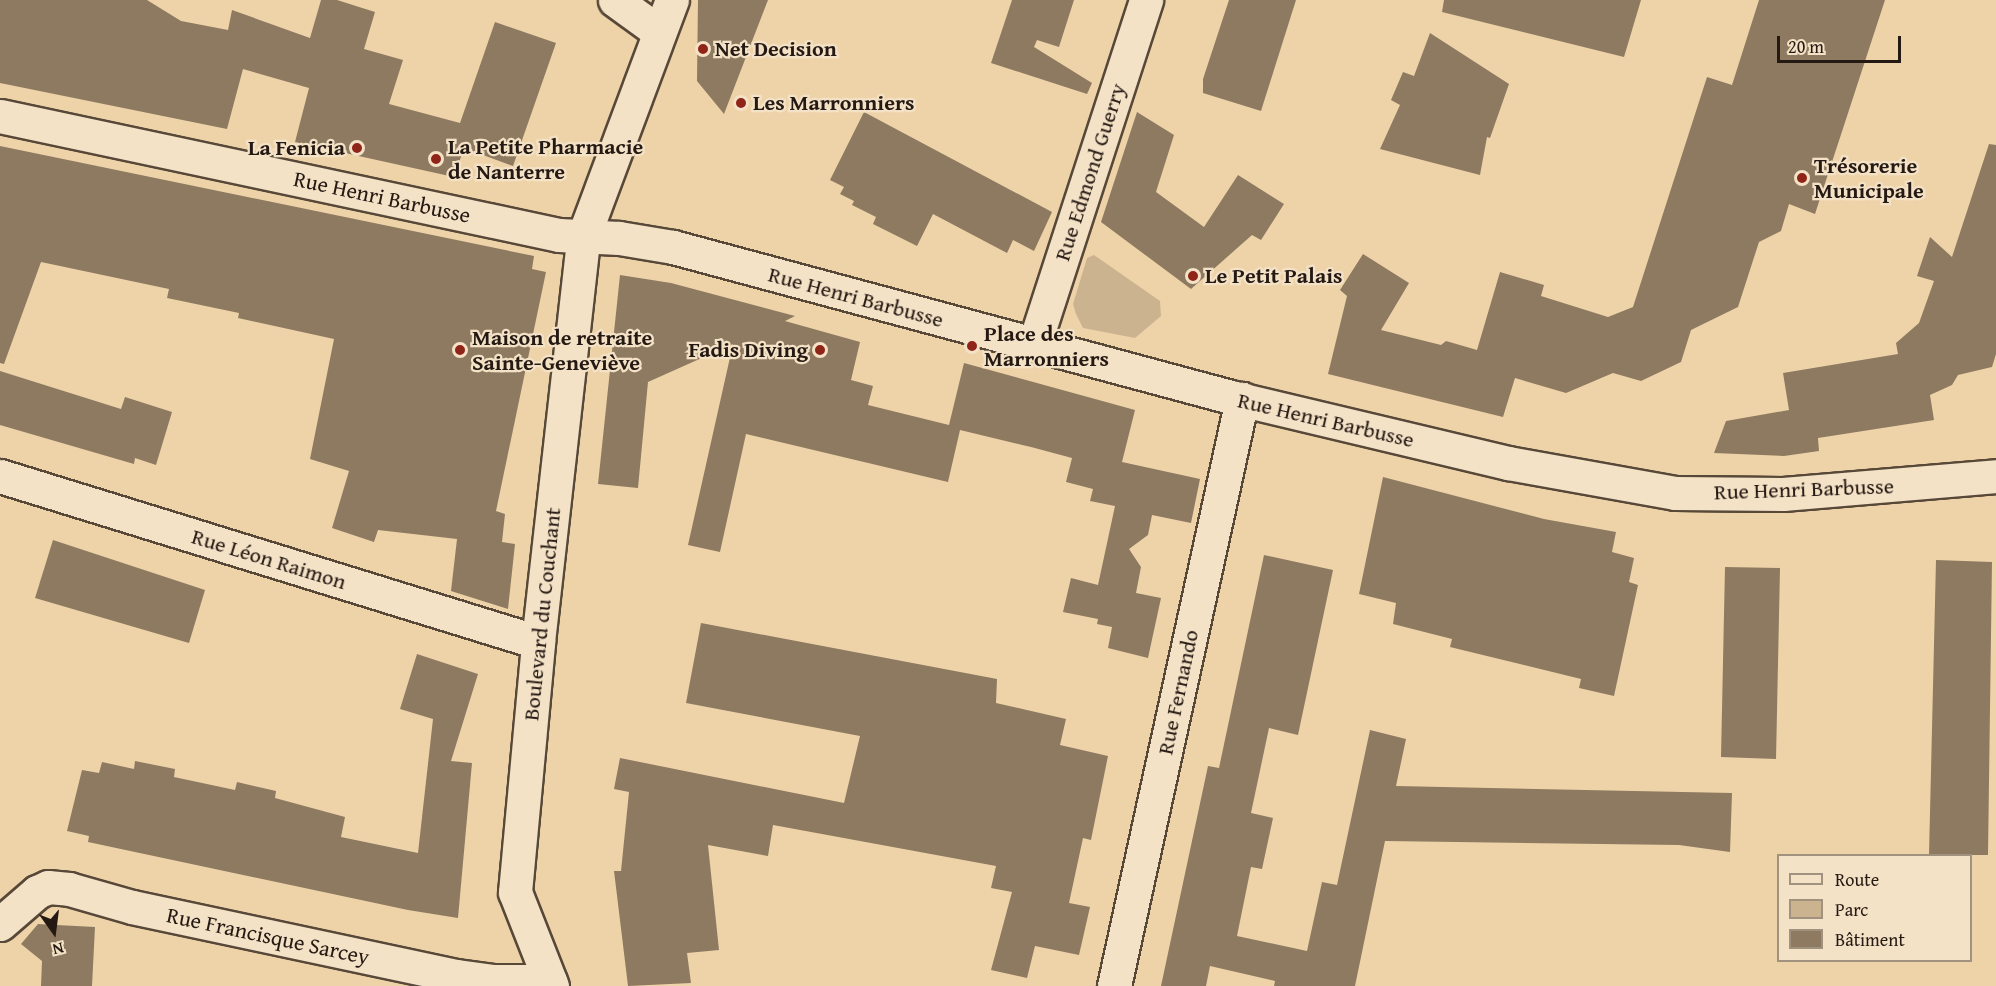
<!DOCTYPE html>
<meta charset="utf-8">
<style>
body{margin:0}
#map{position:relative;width:1996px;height:986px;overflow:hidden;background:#eed3a9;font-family:"Gentium Book Plus",serif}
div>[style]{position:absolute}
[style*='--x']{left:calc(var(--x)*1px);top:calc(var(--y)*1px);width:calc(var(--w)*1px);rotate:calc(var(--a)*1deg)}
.green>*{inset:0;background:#ccb390}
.building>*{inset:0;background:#8e7a61}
.roads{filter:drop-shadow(2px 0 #574838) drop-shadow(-2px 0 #574838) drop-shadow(0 2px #574838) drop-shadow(0 -2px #574838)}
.minor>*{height:33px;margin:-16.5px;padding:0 16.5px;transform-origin:16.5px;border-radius:16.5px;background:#f4e2c7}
.dots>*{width:16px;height:16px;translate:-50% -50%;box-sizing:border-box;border:3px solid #f4e2c7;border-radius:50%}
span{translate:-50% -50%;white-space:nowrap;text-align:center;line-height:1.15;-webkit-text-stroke:4.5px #f4e2c7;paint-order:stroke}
.poi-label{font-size:22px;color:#251913;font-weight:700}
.left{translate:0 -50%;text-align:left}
.right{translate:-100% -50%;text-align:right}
.street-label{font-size:22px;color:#251913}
.legend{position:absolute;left:1777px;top:854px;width:195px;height:108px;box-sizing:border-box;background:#f4e2c7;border:2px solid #a1927f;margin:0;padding:8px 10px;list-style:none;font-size:18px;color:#251913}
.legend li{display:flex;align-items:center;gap:12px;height:30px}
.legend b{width:30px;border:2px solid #a1927f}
.north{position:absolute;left:24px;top:902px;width:60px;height:60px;-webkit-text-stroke:4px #f4e2c7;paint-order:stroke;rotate:166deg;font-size:16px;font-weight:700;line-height:24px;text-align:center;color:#251913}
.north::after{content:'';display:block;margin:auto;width:21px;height:27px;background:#251913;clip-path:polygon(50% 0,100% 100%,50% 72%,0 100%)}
.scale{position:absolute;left:1777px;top:36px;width:124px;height:27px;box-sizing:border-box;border:3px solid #251913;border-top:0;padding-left:8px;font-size:18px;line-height:21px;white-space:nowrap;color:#251913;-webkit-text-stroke:4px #f4e2c7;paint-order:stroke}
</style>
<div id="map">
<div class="green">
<div style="clip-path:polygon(1094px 255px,1160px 301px,1161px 316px,1135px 338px,1083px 328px,1076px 314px,1073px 304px,1087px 258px)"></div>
</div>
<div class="building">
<div style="clip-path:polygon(0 0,147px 0,181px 21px,228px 30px,232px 10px,310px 38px,321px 0,337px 0,375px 12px,364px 49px,403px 60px,389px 104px,460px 123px,495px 22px,556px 43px,513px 166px,464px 148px,454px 177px,295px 142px,309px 88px,243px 69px,227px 129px,0 83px)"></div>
<div style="clip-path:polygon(698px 0,768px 0,724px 114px,697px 81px)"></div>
<div style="clip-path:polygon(1012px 0,1074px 0,1059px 47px,1037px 40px,1034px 47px,1092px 83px,1087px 94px,991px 63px)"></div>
<div style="clip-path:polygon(1229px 0,1296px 0,1261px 111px,1203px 93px,1203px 79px)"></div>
<div style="clip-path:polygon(1444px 0,1641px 0,1624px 57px,1442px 12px)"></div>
<div style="clip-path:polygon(1759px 0,1885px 0,1815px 214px,1789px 204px,1781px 231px,1759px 242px,1738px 307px,1691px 330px,1681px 362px,1641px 381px,1613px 373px,1566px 393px,1515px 378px,1503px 417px,1328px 374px,1347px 296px,1340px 290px,1363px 254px,1409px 283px,1381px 330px,1441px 345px,1446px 341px,1477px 350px,1500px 272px,1544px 285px,1541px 296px,1608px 317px,1633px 307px,1707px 77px,1732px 85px)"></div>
<div style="clip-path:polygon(1430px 33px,1509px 84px,1490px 138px,1487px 137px,1480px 175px,1380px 149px,1400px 105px,1391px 100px,1403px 72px,1414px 76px)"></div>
<div style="clip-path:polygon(864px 112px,1052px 212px,1034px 251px,1013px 240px,1007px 253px,933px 214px,917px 246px,873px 224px,876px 217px,852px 205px,854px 201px,840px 194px,844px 187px,830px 180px)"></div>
<div style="clip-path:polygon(1137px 112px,1174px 135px,1156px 192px,1204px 227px,1238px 175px,1284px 204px,1261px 240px,1252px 235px,1191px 289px,1101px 222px)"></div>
<div style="clip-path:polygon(1989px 144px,1996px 145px,1996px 354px,1992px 367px,1958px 375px,1952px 385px,1930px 395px,1934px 420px,1818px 438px,1819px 451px,1784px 456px,1714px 453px,1726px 421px,1789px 410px,1783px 373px,1898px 354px,1896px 343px,1919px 323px,1934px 281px,1917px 276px,1930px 237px,1952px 257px)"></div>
<div style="clip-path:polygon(0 146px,534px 256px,532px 269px,546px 272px,496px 511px,505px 514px,502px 542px,515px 544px,508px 609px,451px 591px,457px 539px,378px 530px,374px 542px,332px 528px,349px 471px,310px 459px,334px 339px,238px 318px,239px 313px,167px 298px,169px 289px,41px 262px,4px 364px,0 363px)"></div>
<div style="clip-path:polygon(620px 275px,671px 283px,795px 316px,785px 321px,860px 342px,851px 380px,873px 386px,868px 405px,949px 425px,964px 363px,1135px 410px,1122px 462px,1200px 479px,1191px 523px,1152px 515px,1148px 535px,1129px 549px,1141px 567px,1136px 593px,1161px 598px,1148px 658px,1108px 648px,1112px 627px,1097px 624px,1098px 619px,1063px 612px,1071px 578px,1098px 585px,1115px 506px,1090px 501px,1093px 489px,1066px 482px,1072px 458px,1031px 447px,960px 430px,948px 482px,746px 434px,720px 552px,688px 545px,733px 344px,648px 382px,638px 488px,598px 484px)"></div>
<div style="clip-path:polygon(0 371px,121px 409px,125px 397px,172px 412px,156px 465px,135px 458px,134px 464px,0 425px)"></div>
<div style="clip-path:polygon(1383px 477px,1544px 519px,1616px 532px,1612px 552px,1634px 558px,1629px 582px,1638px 585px,1614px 696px,1579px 688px,1581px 679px,1450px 647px,1452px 639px,1393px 624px,1396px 603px,1359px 594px)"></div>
<div style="clip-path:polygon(53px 540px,205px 590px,189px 643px,35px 598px)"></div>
<div style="clip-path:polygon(1264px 555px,1333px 570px,1298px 735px,1269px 728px,1251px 813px,1273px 818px,1262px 869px,1251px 867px,1237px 936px,1307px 951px,1322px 882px,1337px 885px,1370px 730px,1406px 739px,1396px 786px,1732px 793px,1730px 852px,1679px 845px,1385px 841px,1355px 986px,1274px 986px,1275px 981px,1210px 966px,1206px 986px,1161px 986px,1208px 766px,1219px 768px)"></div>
<div style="clip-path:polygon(1936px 560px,1992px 562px,1988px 855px,1929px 855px)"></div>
<div style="clip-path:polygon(1725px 567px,1780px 568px,1776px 759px,1721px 757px)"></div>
<div style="clip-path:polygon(701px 623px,997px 679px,996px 703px,1066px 719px,1060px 745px,1108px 756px,1091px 840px,1083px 838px,1069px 903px,1090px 907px,1079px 955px,1035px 946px,1027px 978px,991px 970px,1012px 892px,991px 888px,996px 866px,773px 825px,768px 856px,708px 845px,719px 950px,687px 953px,691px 983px,628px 986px,614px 871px,621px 871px,629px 792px,614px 789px,620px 758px,844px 803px,860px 736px,686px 703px)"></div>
<div style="clip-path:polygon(417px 654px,478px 674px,451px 761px,472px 763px,458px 918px,408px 910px,88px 842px,89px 836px,67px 831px,82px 770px,99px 773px,102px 762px,134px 769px,135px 761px,175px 769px,174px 777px,235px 790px,237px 782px,276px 791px,275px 798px,345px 817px,341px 837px,418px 853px,433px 719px,400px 709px)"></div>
<div style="clip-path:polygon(38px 924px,95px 927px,92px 986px,41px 986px,42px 961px,21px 944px)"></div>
</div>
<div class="roads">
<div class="minor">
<div style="--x:615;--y:0;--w:54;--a:36"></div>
<div style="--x:0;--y:116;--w:572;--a:12.02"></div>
<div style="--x:559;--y:235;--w:60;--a:2.9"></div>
<div style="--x:619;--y:238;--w:55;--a:9.5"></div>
<div style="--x:673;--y:247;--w:578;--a:15.05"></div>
<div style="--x:1231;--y:397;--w:285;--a:13.4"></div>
<div style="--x:1508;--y:463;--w:170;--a:10.2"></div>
<div style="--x:1675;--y:493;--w:108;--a:0.5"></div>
<div style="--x:1783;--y:494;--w:214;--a:-4.8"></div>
<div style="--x:1034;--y:345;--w:363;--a:-72"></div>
<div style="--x:0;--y:476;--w:563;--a:17.15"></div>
<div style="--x:0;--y:924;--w:49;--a:-40.9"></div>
<div style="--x:37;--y:892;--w:12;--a:-24"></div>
<div style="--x:48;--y:887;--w:21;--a:5"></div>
<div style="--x:69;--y:889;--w:66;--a:15.9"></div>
<div style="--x:132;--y:907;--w:332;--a:12"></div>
<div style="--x:457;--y:976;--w:37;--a:8"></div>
<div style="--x:494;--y:981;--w:56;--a:0"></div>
<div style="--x:552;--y:986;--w:101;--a:-111.5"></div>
<div style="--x:515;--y:892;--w:251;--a:-84.7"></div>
<div style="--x:538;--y:642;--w:410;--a:-83.6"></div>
<div style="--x:584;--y:235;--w:251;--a:-69.5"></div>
<div style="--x:1114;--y:986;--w:601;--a:-77.7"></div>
</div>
</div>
<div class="dots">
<div style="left:703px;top:49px;background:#8f2418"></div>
<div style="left:741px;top:103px;background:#8f2418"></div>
<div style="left:357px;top:148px;background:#8f2418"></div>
<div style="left:436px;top:159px;background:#8f2418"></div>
<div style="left:1802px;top:178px;background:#8f2418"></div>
<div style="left:1193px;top:276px;background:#8f2418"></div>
<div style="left:972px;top:346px;background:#8f2418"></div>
<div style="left:460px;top:350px;background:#8f2418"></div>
<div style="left:820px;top:350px;background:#8f2418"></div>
</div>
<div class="poi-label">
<span class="left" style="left:715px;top:49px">Net Decision</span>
<span class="left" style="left:753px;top:103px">Les Marronniers</span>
<span class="left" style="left:448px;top:159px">La Petite Pharmacie<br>de Nanterre</span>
<span class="right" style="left:345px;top:148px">La Fenicia</span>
<span class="left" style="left:1814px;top:178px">Trésorerie<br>Municipale</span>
<span class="left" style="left:1205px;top:276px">Le Petit Palais</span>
<span class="left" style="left:984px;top:346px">Place des<br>Marronniers</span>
<span class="left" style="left:472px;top:350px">Maison de retraite<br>Sainte-Geneviève</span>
<span class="right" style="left:808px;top:350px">Fadis Diving</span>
</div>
<div class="street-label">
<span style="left:1090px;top:172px;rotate:-72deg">Rue Edmond Guerry</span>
<span style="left:382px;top:197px;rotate:12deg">Rue Henri Barbusse</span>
<span style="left:856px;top:297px;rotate:15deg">Rue Henri Barbusse</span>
<span style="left:1326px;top:420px;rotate:13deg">Rue Henri Barbusse</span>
<span style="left:1804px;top:489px;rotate:-2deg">Rue Henri Barbusse</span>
<span style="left:269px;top:559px;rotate:17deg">Rue Léon Raimon</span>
<span style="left:542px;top:614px;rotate:-84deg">Boulevard du Couchant</span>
<span style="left:1178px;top:692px;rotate:-78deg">Rue Fernando</span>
<span style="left:268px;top:936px;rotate:12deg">Rue Francisque Sarcey</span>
</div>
<ul class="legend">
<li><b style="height:8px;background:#f4e2c7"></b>Route</li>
<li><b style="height:16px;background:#ccb390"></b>Parc</li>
<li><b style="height:16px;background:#8e7a61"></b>Bâtiment</li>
</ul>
<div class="north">N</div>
<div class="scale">20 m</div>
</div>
